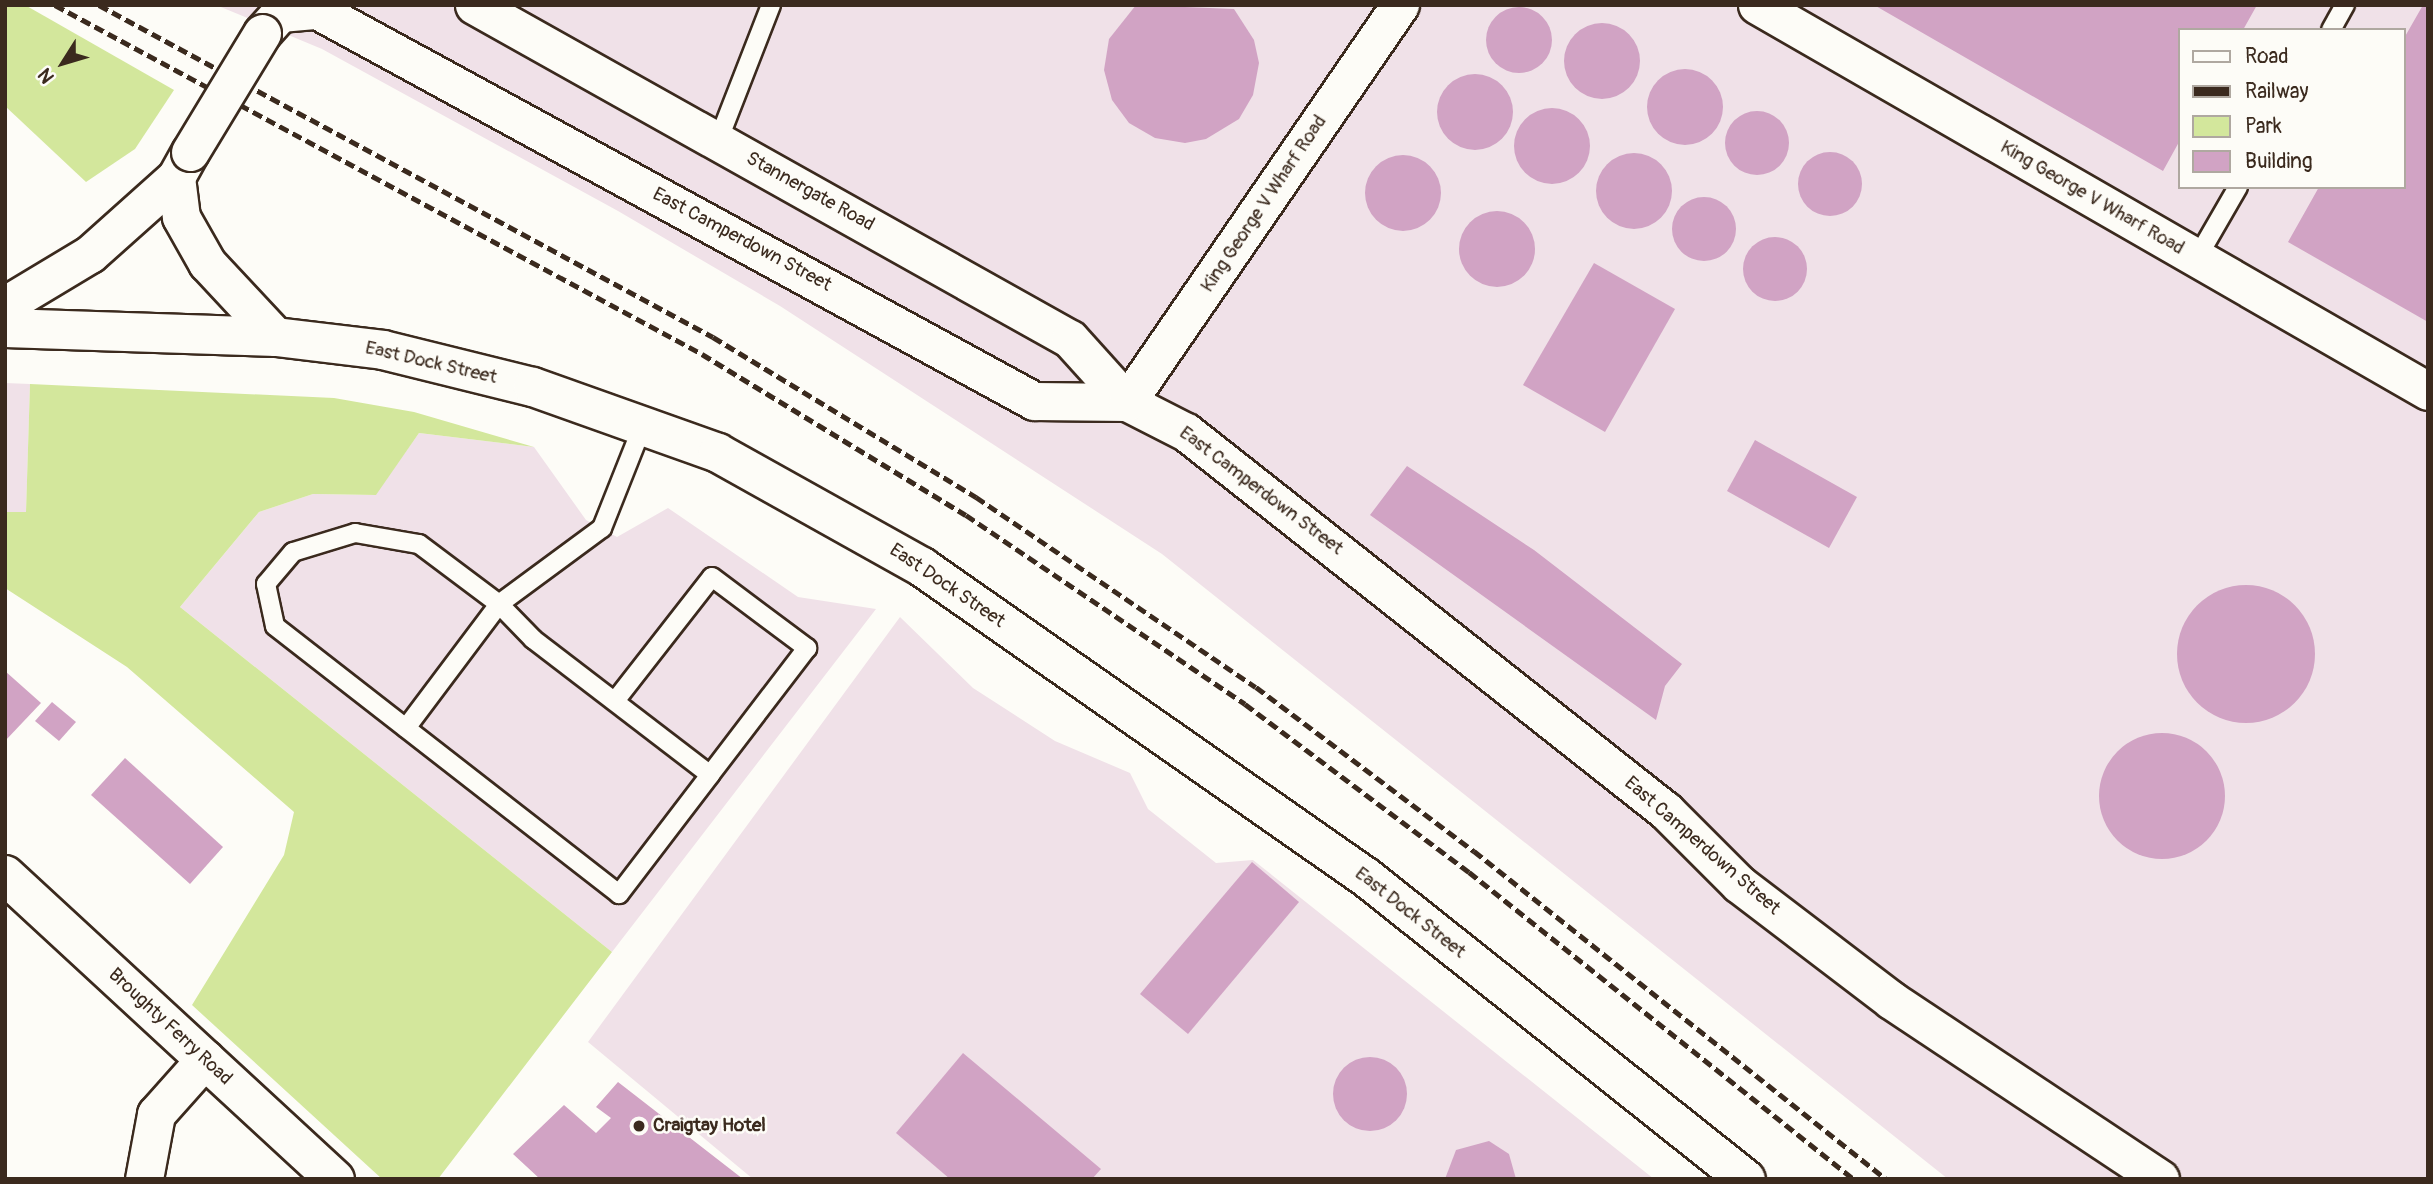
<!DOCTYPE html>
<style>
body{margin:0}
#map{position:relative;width:2433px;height:1184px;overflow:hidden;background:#fdfcf7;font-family:Pangolin,sans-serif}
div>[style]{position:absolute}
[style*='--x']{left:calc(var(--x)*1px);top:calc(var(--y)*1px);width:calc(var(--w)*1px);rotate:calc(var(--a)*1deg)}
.built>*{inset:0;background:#f0e1e8}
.green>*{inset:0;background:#d3e79c}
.building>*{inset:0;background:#d1a3c4}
.round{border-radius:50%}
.roads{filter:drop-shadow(2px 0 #3b2a1e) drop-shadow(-2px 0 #3b2a1e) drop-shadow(0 2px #3b2a1e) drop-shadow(0 -2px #3b2a1e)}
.lane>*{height:18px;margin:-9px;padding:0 9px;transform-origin:9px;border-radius:9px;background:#fdfcf7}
.street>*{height:37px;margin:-18.5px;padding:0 18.5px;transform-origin:18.5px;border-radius:18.5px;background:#fdfcf7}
.secondary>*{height:38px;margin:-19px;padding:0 19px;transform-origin:19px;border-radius:19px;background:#fdfcf7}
.highway>*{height:38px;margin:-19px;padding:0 19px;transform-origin:19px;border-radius:19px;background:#fdfcf7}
.rail>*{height:5px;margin-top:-2.5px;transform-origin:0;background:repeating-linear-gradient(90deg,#3b2a1e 0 10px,transparent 0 15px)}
.bridges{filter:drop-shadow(2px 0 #3b2a1e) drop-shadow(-2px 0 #3b2a1e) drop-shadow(0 2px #3b2a1e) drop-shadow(0 -2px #3b2a1e)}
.street-bridge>*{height:37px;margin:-18.5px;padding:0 18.5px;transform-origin:18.5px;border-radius:18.5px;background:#fdfcf7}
.dots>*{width:19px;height:19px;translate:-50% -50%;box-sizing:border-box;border:4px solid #fdfcf7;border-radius:50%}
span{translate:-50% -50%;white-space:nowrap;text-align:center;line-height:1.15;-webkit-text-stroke:5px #fdfcf7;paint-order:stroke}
.street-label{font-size:19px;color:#3b2a1e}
.poi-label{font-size:19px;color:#3b2a1e;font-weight:700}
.left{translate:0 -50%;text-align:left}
.frame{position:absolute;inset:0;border:7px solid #3b2a1e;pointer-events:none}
.legend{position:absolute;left:2178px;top:28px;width:228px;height:161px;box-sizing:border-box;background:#fdfcf7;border:2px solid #afa8a0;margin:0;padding:9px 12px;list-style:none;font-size:21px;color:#3b2a1e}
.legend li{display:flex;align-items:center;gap:14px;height:35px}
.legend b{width:35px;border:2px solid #afa8a0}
.north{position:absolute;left:28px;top:28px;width:70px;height:70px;-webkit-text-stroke:5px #fdfcf7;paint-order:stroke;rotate:233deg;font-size:19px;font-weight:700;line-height:28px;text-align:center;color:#3b2a1e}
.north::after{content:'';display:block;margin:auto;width:24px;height:32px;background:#3b2a1e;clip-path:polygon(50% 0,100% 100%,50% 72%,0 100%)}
</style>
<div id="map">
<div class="built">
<div style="clip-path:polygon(evenodd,216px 5px,2428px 5px,2428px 1179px,1948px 1179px,1162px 554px,780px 306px,618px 211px,322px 49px,216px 5px,2179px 30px,2403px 30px,2403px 187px,2179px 187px,2179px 30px)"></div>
<div style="clip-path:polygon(5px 383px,30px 384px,26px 513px,5px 512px)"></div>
<div style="clip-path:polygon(419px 433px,534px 447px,586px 520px,617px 537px,668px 508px,798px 597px,876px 609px,612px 952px,180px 607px,259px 512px,313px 494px,375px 495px)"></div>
<div style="clip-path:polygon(900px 617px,973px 688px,1055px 741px,1130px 773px,1148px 809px,1216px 863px,1253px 860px,1654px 1179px,753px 1179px,588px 1042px)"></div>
</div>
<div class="green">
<div style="clip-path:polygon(5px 5px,25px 5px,174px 90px,135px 149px,86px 182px,5px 106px)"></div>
<div style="clip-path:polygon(30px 384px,334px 398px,414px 412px,534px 447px,419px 433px,376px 495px,313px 494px,259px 512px,180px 607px,612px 952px,438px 1179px,382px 1179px,192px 1005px,284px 855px,294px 812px,127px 667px,5px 588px,5px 512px,26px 512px)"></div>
</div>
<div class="building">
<div style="clip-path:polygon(1136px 5px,1234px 9px,1254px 40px,1259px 63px,1253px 95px,1239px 119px,1206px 139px,1185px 143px,1155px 138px,1129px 123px,1112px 100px,1104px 70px,1109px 39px)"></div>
<div style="clip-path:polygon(1874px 5px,2257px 5px,2243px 30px,2179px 30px,2179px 142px,2163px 171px)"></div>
<div style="clip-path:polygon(2423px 5px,2428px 5px,2428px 322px,2288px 242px,2319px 187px,2403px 187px,2403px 40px)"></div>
<div class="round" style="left:1486px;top:7px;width:66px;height:66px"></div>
<div class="round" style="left:1564px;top:23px;width:76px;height:76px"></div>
<div class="round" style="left:1647px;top:69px;width:76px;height:76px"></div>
<div class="round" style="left:1437px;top:74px;width:76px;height:76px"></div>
<div class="round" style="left:1514px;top:108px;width:76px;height:76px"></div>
<div class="round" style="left:1725px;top:111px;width:64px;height:64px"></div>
<div class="round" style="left:1798px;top:152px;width:64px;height:64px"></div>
<div class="round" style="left:1596px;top:153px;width:76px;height:76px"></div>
<div class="round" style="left:1365px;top:155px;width:76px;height:76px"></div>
<div class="round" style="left:1672px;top:197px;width:64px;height:64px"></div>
<div class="round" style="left:1459px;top:211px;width:76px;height:76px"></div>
<div class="round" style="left:1743px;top:237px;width:64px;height:64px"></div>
<div style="clip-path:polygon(1594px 263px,1675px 309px,1605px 432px,1523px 385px)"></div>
<div style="clip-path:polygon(1755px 440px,1857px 497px,1829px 548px,1727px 491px)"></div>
<div style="clip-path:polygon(1407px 466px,1534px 550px,1682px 664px,1665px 686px,1656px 720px,1370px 515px)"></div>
<div class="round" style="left:2177px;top:585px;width:138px;height:138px"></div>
<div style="clip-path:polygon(5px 671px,41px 703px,5px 741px)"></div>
<div style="clip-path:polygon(52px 702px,76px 722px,59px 741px,35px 721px)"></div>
<div class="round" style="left:2099px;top:733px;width:126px;height:126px"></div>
<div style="clip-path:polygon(125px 758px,223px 847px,190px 884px,91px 795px)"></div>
<div style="clip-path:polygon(1252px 862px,1299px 902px,1188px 1034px,1140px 994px)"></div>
<div style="clip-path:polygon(963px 1053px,1101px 1169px,1092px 1179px,950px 1179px,896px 1133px)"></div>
<div class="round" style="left:1333px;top:1057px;width:74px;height:74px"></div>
<div style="clip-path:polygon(618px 1082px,743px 1179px,540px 1179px,513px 1154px,564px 1105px,596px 1133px,611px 1118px,596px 1107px)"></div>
<div style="clip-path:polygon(1489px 1141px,1509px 1154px,1516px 1179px,1445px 1179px,1456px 1150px)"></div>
</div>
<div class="roads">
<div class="lane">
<div style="--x:2331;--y:30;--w:29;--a:-61"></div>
<div style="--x:718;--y:141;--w:146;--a:-68.7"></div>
<div style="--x:2197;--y:258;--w:82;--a:-60"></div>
<div style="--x:615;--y:701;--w:157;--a:-52"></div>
<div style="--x:712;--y:577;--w:119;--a:36.8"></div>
<div style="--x:807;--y:648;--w:160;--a:127.4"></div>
<div style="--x:710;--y:775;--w:150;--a:127.4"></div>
<div style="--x:619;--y:894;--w:436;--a:-142.1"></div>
<div style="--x:275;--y:626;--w:43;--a:-102.1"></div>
<div style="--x:266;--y:584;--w:42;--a:-49.8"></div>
<div style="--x:293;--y:552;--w:65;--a:-17"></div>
<div style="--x:355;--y:533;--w:65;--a:9.8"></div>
<div style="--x:419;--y:544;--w:100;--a:36.9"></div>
<div style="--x:499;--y:604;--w:49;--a:45.8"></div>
<div style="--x:533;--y:639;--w:223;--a:37.5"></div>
<div style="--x:406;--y:728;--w:155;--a:-53.1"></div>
<div style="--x:499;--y:604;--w:128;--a:-36.4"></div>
<div style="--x:602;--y:528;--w:111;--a:-68.3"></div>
</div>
<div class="street">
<div style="--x:474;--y:5;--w:683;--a:29.27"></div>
<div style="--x:1070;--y:339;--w:85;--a:47.9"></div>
<div style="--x:1757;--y:5;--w:774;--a:29.91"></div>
<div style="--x:262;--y:33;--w:27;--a:-48"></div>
<div style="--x:280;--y:13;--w:37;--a:-5"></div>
<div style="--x:317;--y:10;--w:817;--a:28.6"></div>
<div style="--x:1034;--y:401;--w:93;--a:0.6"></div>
<div style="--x:1127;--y:402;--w:66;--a:27"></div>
<div style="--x:1186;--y:432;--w:612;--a:38.29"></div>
<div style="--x:1666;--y:811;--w:103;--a:45"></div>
<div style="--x:1739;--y:884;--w:191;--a:37.3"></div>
<div style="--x:1891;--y:1000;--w:323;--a:33.6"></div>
<div style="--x:176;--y:177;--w:40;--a:82.9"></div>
<div style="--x:181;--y:217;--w:53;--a:60.5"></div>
<div style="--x:207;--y:263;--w:101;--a:47"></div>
<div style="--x:5;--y:305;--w:99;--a:-31"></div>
<div style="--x:90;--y:254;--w:115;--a:-41.8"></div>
<div style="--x:176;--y:177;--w:29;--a:-61"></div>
<div style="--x:1127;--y:402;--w:482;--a:-55.5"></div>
<div style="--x:144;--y:1179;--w:66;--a:-79.5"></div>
<div style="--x:156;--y:1114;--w:74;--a:-48.3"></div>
</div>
<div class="secondary">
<div style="--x:5;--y:875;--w:449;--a:42.7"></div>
</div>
<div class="highway">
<div style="--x:5;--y:328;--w:271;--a:1.9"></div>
<div style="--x:276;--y:337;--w:108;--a:6.9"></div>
<div style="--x:383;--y:350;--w:154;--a:13.9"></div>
<div style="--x:533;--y:387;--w:196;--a:19.6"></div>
<div style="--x:718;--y:453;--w:234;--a:29.2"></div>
<div style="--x:922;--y:567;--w:543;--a:34.95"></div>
<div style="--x:1367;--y:878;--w:484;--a:38.5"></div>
</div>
</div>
<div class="rail">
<div style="--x:55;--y:5;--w:735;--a:28.34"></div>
<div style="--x:702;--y:354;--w:309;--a:31.4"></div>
<div style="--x:966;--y:515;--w:337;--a:34.1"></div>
<div style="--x:1245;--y:704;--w:280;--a:36.9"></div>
<div style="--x:1469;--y:872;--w:492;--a:38.6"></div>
<div style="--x:99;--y:5;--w:698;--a:28.4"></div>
<div style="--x:713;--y:337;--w:308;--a:31.3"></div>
<div style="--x:976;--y:497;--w:338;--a:34.2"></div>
<div style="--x:1256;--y:687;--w:273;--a:37"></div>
<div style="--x:1474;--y:851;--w:527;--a:38.52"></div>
</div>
<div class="bridges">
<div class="street-bridge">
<div style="--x:190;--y:152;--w:139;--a:-58.8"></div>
</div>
</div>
<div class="dots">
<div style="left:639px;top:1126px;background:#3b2a1e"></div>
</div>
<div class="street-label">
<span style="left:810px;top:192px;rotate:29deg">Stannergate Road</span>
<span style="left:2092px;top:198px;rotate:30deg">King George V Wharf Road</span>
<span style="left:1264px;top:204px;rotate:-56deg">King George V Wharf Road</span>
<span style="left:742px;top:240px;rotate:28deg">East Camperdown Street</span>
<span style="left:431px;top:363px;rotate:13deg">East Dock Street</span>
<span style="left:1261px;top:491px;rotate:37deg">East Camperdown Street</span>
<span style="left:947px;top:586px;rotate:34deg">East Dock Street</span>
<span style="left:1702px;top:846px;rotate:41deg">East Camperdown Street</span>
<span style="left:1410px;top:913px;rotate:38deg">East Dock Street</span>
<span style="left:170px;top:1027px;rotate:43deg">Broughty Ferry Road</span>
</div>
<div class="poi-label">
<span class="left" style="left:653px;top:1126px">Craigtay Hotel</span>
</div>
<div class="frame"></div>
<ul class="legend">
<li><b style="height:9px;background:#fdfcf7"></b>Road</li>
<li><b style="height:9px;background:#3b2a1e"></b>Railway</li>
<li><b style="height:19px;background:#d3e79c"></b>Park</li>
<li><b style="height:19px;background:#d1a3c4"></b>Building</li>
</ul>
<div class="north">N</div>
</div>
